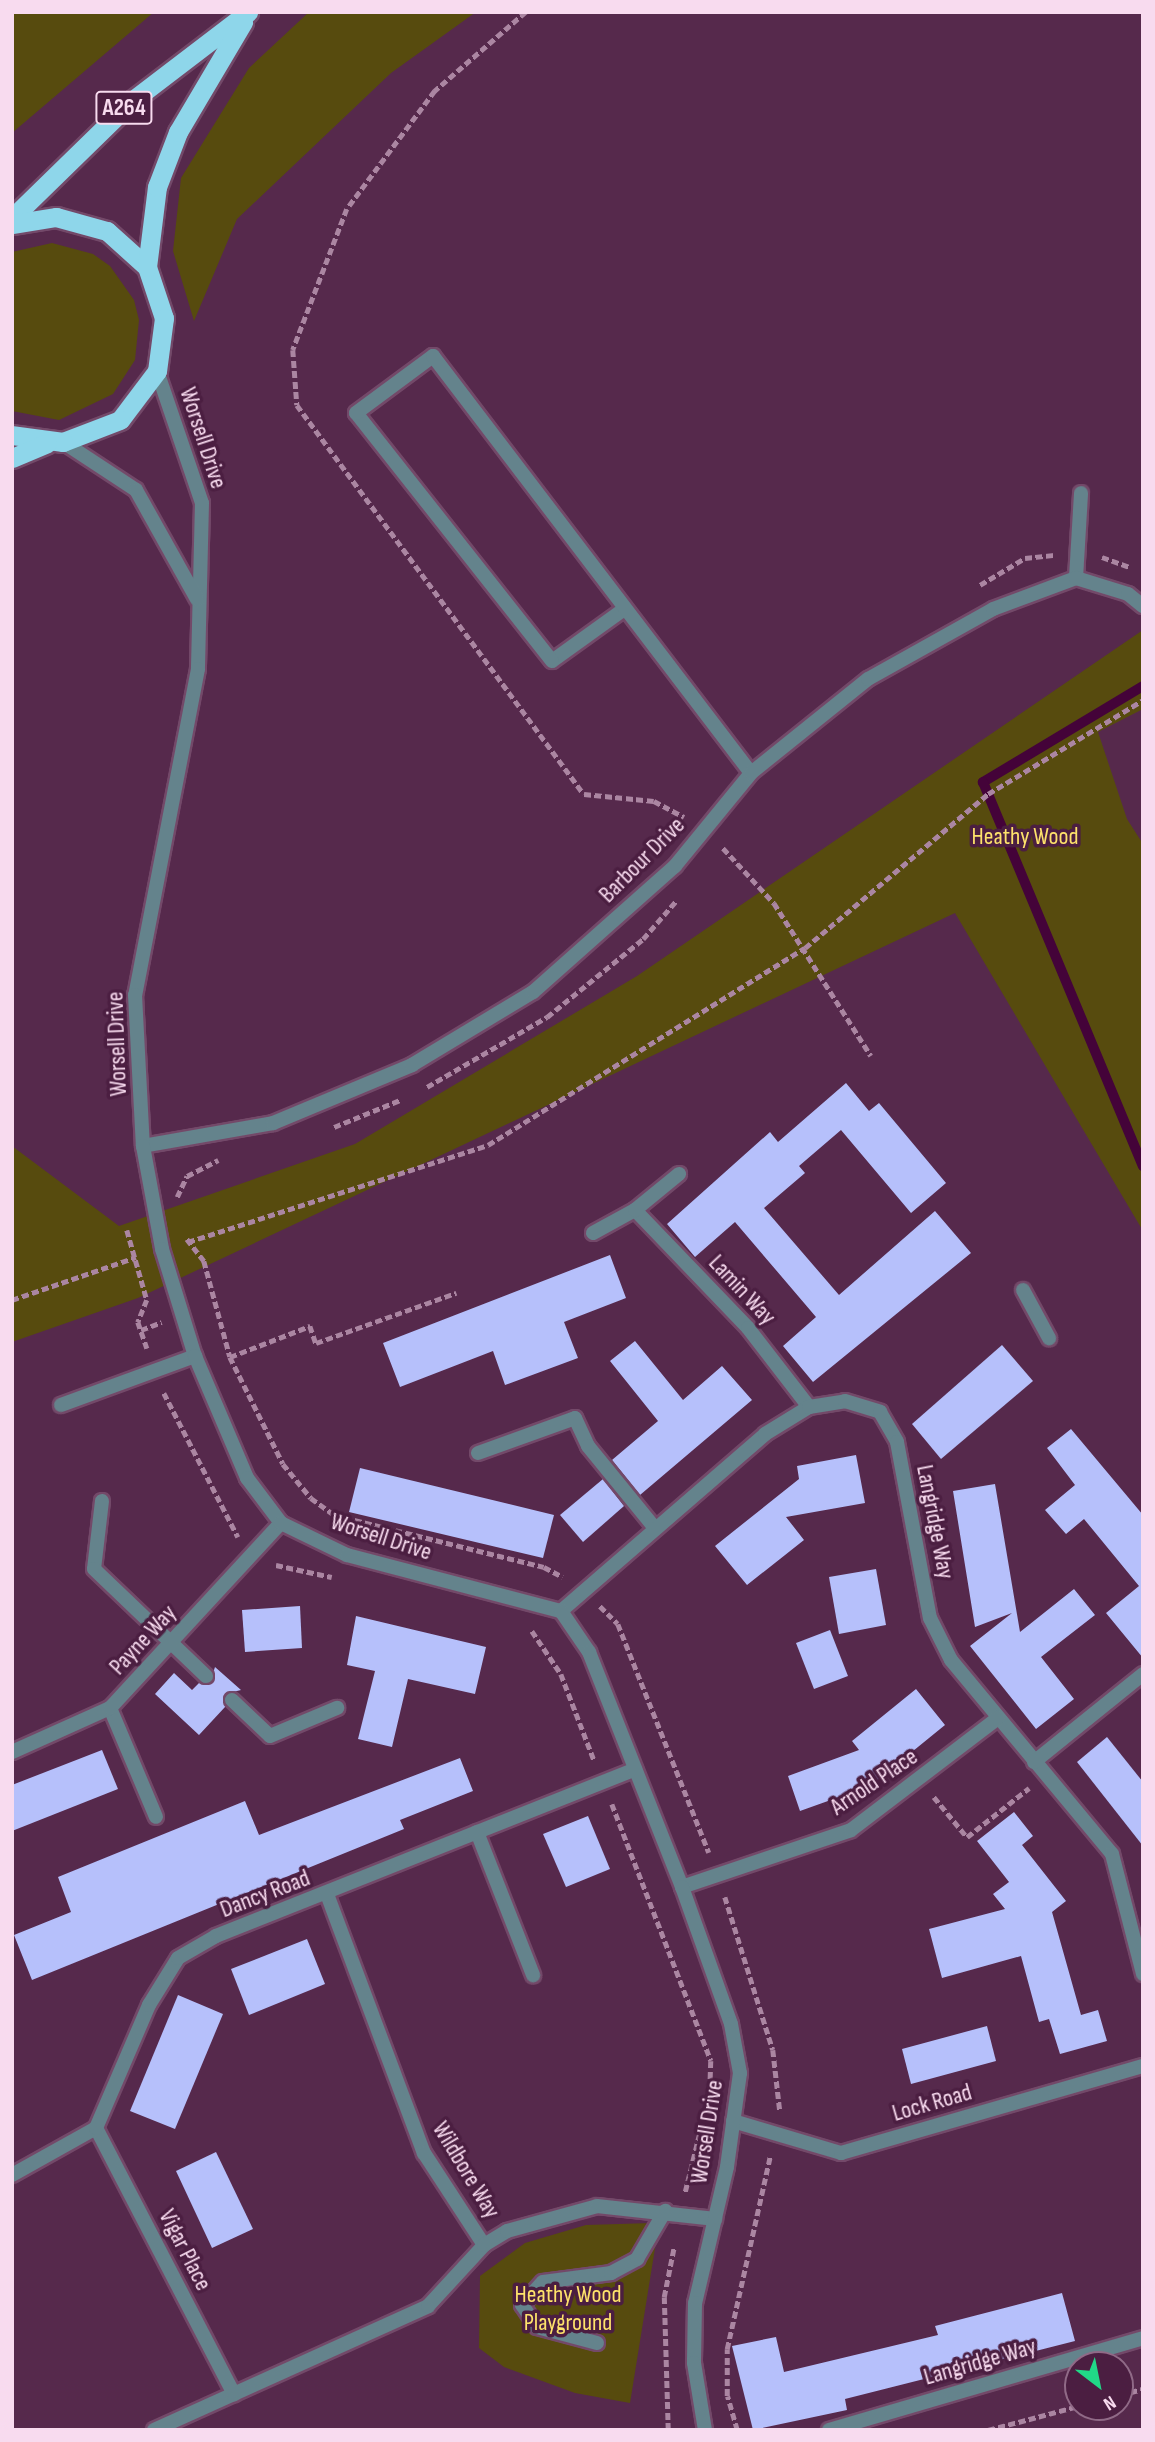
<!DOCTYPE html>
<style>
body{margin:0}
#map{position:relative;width:1155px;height:2442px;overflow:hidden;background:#56294c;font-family:"Sofia Sans Condensed",sans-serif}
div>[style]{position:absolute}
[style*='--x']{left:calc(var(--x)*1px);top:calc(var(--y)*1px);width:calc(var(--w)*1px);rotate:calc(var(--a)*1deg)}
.green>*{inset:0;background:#574b0e}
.stream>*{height:10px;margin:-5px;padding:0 5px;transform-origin:5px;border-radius:5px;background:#440339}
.building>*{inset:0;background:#b6c0fb}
.path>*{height:4.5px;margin-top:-2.25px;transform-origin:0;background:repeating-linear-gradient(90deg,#ab86a2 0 7px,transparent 0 10.5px)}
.roads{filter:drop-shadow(2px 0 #734969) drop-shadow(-2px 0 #734969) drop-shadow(0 2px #734969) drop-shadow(0 -2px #734969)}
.service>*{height:14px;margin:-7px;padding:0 7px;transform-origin:7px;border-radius:7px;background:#64838c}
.minor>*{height:14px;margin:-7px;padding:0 7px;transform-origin:7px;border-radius:7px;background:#64838c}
.tertiary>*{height:14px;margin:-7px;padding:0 7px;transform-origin:7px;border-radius:7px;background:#64838c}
.trunk>*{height:19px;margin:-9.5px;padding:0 9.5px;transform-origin:9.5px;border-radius:9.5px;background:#8ed6ea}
span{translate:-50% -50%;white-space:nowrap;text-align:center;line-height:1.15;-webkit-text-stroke:7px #4b1e41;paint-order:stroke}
.shield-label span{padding:2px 5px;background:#4b1e41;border:2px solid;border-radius:5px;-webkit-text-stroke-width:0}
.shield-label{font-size:23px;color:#f8dbef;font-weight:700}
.street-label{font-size:24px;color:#f8dbef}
.park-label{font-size:24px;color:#fee36b}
.frame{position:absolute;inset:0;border:14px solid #f8dbef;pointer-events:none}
.north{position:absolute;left:1064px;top:2351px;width:70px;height:70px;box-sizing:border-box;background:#4b1e41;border:2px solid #906a87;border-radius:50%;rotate:148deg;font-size:19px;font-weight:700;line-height:28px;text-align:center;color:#f8dbef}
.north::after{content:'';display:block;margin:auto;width:24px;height:32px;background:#21d887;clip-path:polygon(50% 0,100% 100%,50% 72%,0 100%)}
</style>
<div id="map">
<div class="green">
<div style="clip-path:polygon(12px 12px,154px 12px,12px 133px)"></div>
<div style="clip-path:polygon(309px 12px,476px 12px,391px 73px,237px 219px,194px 321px,173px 251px,181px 178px,249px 68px)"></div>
<div style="clip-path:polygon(52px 243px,93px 254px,110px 266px,134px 300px,139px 320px,135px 360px,113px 394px,59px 420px,12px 411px,12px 252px)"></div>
<div style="clip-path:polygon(1143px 630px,1143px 709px,1098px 732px,1127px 819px,1143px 844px,1143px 1231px,955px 913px,138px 1298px,12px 1342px,12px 1146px,119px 1226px,355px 1144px,637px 976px)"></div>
<div style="clip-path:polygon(652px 2223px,656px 2242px,630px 2403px,575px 2393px,504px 2367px,479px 2348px,480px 2276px,525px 2243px,586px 2225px)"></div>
</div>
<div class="stream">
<div style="--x:1143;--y:686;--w:187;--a:149"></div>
<div style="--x:983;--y:782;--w:416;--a:67.4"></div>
</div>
<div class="building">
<div style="clip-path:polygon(846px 1083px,869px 1111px,879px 1103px,946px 1183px,911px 1213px,841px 1130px,799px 1166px,805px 1173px,764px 1208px,839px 1295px,935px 1211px,971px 1253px,813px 1382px,783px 1346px,816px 1317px,735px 1222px,695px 1257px,667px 1224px,770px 1132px,778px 1142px)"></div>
<div style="clip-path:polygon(610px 1255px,626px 1298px,564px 1322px,578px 1358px,505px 1385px,493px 1351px,400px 1387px,383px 1343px)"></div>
<div style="clip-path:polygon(635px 1341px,683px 1400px,722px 1366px,752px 1400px,640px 1495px,612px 1460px,658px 1421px,610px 1361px)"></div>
<div style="clip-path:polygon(1002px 1345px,1033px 1381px,941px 1459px,912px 1424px)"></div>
<div style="clip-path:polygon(1071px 1429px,1143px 1515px,1143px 1658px,1106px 1613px,1139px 1586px,1084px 1519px,1066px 1534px,1045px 1510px,1075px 1485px,1047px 1448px)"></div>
<div style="clip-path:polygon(856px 1455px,865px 1503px,786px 1517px,804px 1540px,747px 1585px,715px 1546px,799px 1479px,797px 1466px)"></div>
<div style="clip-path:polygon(360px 1468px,554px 1515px,543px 1558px,349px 1512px)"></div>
<div style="clip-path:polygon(603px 1479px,624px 1506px,583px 1542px,560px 1515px)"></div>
<div style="clip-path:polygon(995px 1484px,1020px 1632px,1074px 1589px,1095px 1615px,1041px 1657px,1074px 1699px,1036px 1729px,970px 1646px,1012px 1613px,975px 1627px,953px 1491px)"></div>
<div style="clip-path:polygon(876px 1569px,886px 1625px,839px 1634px,829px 1577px)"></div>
<div style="clip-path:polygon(300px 1606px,302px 1648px,245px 1652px,242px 1610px)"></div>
<div style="clip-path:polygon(356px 1616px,486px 1647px,475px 1694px,408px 1679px,392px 1747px,358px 1739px,375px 1671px,347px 1665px)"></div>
<div style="clip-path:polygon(830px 1630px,848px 1676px,814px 1689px,796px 1643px)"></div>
<div style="clip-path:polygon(215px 1667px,241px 1690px,225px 1694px,225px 1707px,199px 1735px,155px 1694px,174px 1673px,192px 1690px,199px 1683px,209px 1685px)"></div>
<div style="clip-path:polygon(916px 1689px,945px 1725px,870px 1786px,800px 1811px,788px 1776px,859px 1750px,852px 1741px)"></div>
<div style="clip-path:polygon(1107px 1737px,1143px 1782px,1143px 1846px,1077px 1762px)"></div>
<div style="clip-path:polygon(102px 1750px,118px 1789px,12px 1831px,12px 1785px)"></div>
<div style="clip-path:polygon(460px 1758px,473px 1791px,400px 1820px,404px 1829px,32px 1980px,14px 1935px,71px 1912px,58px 1877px,245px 1801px,259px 1835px)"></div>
<div style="clip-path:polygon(1014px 1812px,1033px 1836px,1022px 1845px,1066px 1901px,1052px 1912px,1081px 2015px,1098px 2010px,1107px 2041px,1060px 2054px,1049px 2019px,1039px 2022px,1021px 1956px,942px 1978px,929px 1929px,1005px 1909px,993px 1894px,1009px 1882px,977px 1841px)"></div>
<div style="clip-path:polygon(588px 1816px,610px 1869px,566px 1887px,543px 1834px)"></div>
<div style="clip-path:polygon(307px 1939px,325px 1984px,249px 2015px,231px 1969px)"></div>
<div style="clip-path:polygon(178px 1995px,223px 2014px,175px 2129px,130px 2111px)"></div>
<div style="clip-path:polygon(987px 2026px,996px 2061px,911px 2084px,902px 2049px)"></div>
<div style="clip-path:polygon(216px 2152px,253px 2229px,212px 2248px,176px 2171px)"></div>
<div style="clip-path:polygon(1062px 2293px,1075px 2341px,845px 2399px,847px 2410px,753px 2430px,732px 2346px,776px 2337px,784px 2372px,938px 2335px,935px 2326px)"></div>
</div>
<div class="path">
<div style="--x:526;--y:12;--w:121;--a:139"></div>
<div style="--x:435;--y:91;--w:147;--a:126.7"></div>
<div style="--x:347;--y:209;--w:151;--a:111"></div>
<div style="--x:293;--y:350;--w:55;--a:85.8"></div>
<div style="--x:297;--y:405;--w:483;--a:53.6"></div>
<div style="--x:584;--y:794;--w:70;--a:5.7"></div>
<div style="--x:654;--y:801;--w:34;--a:28"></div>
<div style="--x:1102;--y:557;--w:29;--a:20"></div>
<div style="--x:980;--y:585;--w:52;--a:-31"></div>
<div style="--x:1025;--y:558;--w:30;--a:-6"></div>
<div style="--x:723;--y:848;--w:75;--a:47.2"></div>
<div style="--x:774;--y:903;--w:181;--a:57.6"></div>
<div style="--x:427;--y:1087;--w:139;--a:-30.3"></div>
<div style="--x:547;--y:1017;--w:124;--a:-39.1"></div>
<div style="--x:643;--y:939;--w:50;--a:-49"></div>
<div style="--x:334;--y:1127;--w:71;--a:-22.2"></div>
<div style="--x:177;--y:1197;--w:23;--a:-65"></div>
<div style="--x:187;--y:1176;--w:35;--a:-27"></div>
<div style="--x:127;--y:1230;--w:73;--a:74.1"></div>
<div style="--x:147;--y:1300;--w:24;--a:112"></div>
<div style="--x:138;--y:1322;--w:28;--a:71"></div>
<div style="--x:187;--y:1239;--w:28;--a:52"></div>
<div style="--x:204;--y:1261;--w:99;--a:74.8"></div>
<div style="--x:230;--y:1357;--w:119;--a:63.6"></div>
<div style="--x:283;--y:1464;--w:44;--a:50.5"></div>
<div style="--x:311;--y:1498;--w:29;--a:36"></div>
<div style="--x:334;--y:1515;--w:216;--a:13.9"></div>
<div style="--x:544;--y:1567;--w:21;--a:28"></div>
<div style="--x:188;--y:1242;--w:315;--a:-17.9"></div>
<div style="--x:488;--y:1145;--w:373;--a:-31.9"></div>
<div style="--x:805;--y:948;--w:239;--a:-40.1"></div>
<div style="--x:988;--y:794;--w:181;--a:-31.2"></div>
<div style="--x:12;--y:1300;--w:131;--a:-19.1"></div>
<div style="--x:141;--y:1330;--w:22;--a:-21"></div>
<div style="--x:230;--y:1357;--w:86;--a:-21.2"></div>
<div style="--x:310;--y:1326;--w:18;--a:71"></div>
<div style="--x:316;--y:1343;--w:149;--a:-19.7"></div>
<div style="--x:164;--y:1393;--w:162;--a:62.8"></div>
<div style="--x:276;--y:1565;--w:57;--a:12.1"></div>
<div style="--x:600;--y:1606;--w:25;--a:45"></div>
<div style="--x:618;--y:1624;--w:246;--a:68.3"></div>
<div style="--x:532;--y:1631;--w:52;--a:56"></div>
<div style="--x:561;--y:1674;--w:92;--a:69"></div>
<div style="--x:934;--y:1797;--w:52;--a:50.5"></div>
<div style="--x:967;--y:1837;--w:79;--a:-38.3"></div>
<div style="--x:612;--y:1804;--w:275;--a:68.9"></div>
<div style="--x:711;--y:2061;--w:32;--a:92"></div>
<div style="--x:710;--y:2093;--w:104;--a:103.9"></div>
<div style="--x:725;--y:1897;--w:160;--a:72.6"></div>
<div style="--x:773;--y:2050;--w:61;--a:83.5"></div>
<div style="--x:1120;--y:2395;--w:24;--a:-15"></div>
<div style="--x:668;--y:2430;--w:133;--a:-91.7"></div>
<div style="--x:664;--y:2297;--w:51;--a:-78.7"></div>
<div style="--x:737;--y:2430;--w:35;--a:-106"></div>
<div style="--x:727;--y:2396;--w:47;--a:-90"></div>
<div style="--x:727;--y:2349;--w:197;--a:-77.4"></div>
<div style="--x:988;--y:2430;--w:93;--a:-14.9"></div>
</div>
<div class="roads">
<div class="service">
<div style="--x:623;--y:610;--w:87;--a:144.3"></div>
<div style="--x:552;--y:661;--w:316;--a:-128.3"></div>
<div style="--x:356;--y:413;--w:96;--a:-36.5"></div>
<div style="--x:433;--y:356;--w:524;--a:52.67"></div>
<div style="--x:61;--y:1405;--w:143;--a:-20.1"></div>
<div style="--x:478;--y:1453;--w:103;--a:-19.8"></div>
<div style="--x:575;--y:1418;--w:31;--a:65"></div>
<div style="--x:588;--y:1446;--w:104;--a:50.8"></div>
<div style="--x:102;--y:1501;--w:68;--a:96.7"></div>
<div style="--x:94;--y:1569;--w:155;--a:43.7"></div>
<div style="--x:232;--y:1700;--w:52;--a:43.5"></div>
<div style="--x:270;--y:1736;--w:73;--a:-22.7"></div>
<div style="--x:110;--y:1708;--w:118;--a:67.1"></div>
<div style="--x:477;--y:1832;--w:154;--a:68.6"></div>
<div style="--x:597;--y:2343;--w:62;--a:-165.1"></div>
<div style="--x:537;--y:2327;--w:27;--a:-124"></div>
<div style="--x:522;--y:2305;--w:31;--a:-48"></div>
<div style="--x:543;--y:2282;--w:69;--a:-7.5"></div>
<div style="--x:611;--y:2273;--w:30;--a:-28"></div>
<div style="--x:637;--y:2259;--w:56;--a:-59.7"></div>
</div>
<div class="minor">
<div style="--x:1076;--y:578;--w:85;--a:-86.6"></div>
<div style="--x:143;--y:1146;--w:132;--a:-10"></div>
<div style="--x:273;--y:1123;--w:151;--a:-22.6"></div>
<div style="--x:412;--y:1065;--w:141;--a:-31.1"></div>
<div style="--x:533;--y:992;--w:190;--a:-41.6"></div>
<div style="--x:675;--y:866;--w:120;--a:-50.7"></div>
<div style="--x:751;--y:773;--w:150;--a:-38.8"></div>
<div style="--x:868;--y:679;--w:143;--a:-29.2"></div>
<div style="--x:993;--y:609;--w:89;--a:-20.5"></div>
<div style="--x:1076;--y:578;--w:54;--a:17.1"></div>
<div style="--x:1128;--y:594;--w:19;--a:39"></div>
<div style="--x:635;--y:1210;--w:163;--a:46.2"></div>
<div style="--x:748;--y:1328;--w:100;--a:52.3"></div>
<div style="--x:593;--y:1233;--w:48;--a:-28.7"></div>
<div style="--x:635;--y:1210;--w:57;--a:-39.3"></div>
<div style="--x:1023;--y:1290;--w:55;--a:61.6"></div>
<div style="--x:561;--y:1611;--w:270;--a:-40.9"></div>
<div style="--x:765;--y:1434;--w:52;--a:-31.5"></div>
<div style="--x:809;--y:1407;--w:36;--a:-9"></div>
<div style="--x:845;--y:1401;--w:37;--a:17"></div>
<div style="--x:880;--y:1412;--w:34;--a:60"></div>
<div style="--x:897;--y:1442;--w:179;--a:79.4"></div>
<div style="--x:930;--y:1618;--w:47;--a:63.4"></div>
<div style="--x:951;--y:1660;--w:252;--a:50.3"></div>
<div style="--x:1112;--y:1854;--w:124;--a:75.5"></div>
<div style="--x:12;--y:1752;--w:107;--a:-24.2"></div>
<div style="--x:110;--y:1708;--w:252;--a:-47.3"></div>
<div style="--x:1034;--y:1762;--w:140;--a:-38.9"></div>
<div style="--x:682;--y:1887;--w:178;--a:-18.6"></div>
<div style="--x:851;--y:1830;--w:185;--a:-37.3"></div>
<div style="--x:327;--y:1894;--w:277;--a:69.5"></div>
<div style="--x:424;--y:2153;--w:110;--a:56.9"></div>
<div style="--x:733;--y:2121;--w:113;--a:16.5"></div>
<div style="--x:841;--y:2153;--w:314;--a:-16.1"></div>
<div style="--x:96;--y:2128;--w:300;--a:62.6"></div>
<div style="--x:12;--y:2175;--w:96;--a:-29.2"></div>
<div style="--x:96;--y:2128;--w:134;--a:-66.7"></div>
<div style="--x:149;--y:2005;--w:55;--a:-58.3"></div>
<div style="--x:178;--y:1958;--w:44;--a:-30.1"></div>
<div style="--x:216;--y:1936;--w:451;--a:-21.7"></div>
<div style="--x:154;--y:2430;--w:301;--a:-24.3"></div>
<div style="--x:428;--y:2306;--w:83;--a:-47.4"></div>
<div style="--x:484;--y:2245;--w:27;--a:-31"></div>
<div style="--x:507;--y:2231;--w:93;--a:-15.5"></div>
<div style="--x:597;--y:2206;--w:119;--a:6.3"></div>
<div style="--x:829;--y:2430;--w:327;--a:-16.3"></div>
</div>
<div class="tertiary">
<div style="--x:157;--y:371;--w:139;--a:71.2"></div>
<div style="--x:202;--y:503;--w:166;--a:91.4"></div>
<div style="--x:198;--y:669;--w:332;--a:100.9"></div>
<div style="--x:135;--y:995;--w:151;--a:87"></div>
<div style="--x:143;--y:1146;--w:105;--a:79.5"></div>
<div style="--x:162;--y:1249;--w:112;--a:72.9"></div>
<div style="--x:195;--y:1356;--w:133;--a:66.9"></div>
<div style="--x:247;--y:1478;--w:56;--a:52.9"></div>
<div style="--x:281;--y:1523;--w:73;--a:25.9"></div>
<div style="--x:347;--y:1555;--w:221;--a:14.7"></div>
<div style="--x:561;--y:1611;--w:50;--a:55.7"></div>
<div style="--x:589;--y:1652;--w:253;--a:68.4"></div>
<div style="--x:682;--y:1887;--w:145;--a:70.3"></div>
<div style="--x:731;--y:2024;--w:50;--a:79.6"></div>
<div style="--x:740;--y:2073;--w:95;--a:97.9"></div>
<div style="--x:727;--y:2167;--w:140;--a:103.2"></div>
<div style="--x:695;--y:2303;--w:60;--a:91"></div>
<div style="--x:694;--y:2363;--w:68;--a:80.7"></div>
<div style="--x:63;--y:442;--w:87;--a:33.3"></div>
<div style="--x:136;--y:490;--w:125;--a:60.8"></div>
</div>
<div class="trunk">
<div style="--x:12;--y:218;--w:169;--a:-44.3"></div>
<div style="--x:133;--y:100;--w:145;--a:-37.4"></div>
<div style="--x:12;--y:224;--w:45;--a:-9"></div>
<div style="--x:56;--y:217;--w:53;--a:15.4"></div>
<div style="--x:107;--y:231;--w:54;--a:42"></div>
<div style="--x:147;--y:267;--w:54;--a:71.6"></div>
<div style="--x:164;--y:318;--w:53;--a:97.5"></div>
<div style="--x:157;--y:371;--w:61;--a:127.1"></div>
<div style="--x:120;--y:420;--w:61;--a:158.9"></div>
<div style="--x:63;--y:442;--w:51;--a:-172.2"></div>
<div style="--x:147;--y:267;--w:81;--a:-82.9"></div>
<div style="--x:157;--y:187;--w:59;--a:-69.1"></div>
<div style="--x:178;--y:132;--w:128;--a:-59.4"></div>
<div style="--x:12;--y:458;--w:38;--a:-23"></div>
</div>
</div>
<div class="shield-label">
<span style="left:124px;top:108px">A264</span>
</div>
<div class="street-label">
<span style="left:203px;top:438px;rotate:72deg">Worsell Drive</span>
<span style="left:642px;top:860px;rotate:-45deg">Barbour Drive</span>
<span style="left:117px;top:1044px;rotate:-92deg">Worsell Drive</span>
<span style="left:742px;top:1290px;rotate:47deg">Lamin Way</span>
<span style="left:935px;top:1522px;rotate:79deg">Langridge Way</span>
<span style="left:381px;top:1537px;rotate:18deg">Worsell Drive</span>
<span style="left:143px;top:1640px;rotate:-47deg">Payne Way</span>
<span style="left:874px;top:1782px;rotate:-34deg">Arnold Place</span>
<span style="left:265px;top:1894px;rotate:-21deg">Dancy Road</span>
<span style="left:932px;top:2103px;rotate:-16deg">Lock Road</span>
<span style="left:707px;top:2132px;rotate:-81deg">Worsell Drive</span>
<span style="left:466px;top:2170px;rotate:59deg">Wildbore Way</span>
<span style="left:185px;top:2250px;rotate:63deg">Vigar Place</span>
<span style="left:980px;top:2362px;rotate:-16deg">Langridge Way</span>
</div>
<div class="park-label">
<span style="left:1025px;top:837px">Heathy Wood</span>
<span style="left:568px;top:2309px">Heathy Wood<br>Playground</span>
</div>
<div class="frame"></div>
<div class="north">N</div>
</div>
